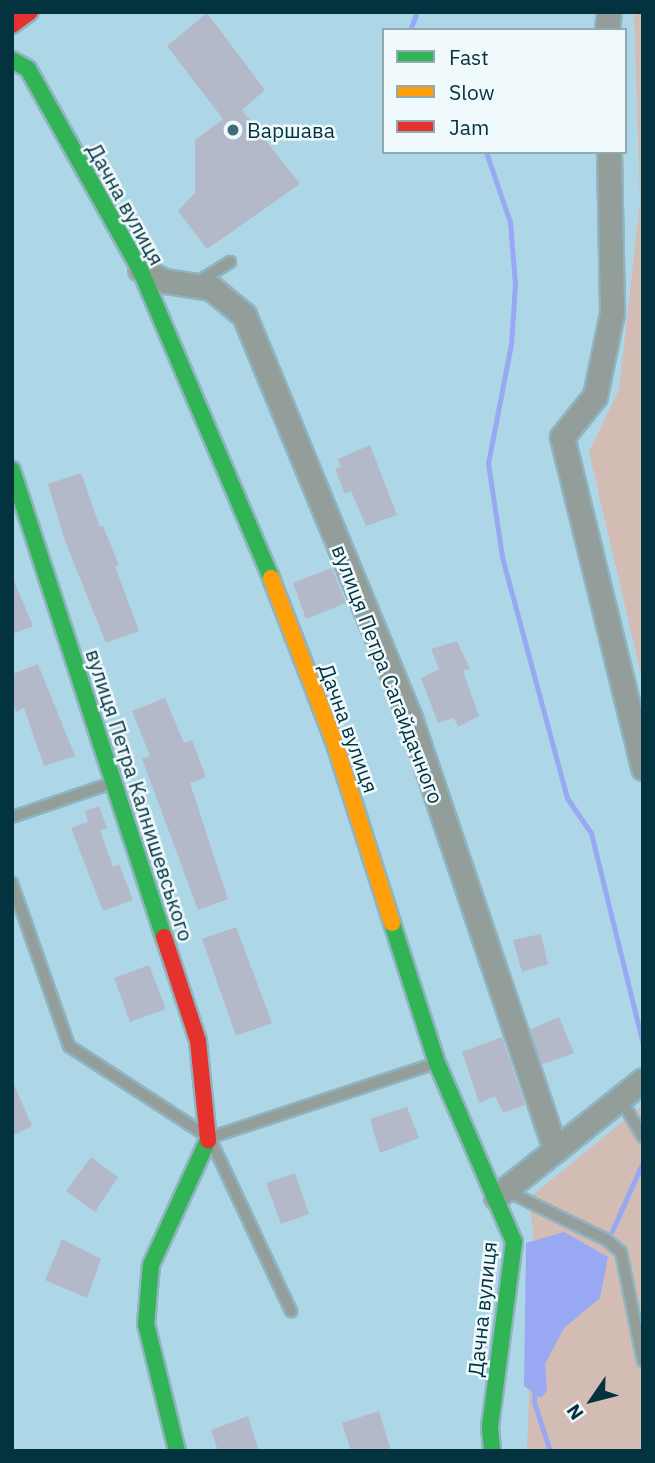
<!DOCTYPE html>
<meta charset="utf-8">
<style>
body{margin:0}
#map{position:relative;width:655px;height:1463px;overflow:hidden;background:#add7e6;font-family:"IBM Plex Sans",sans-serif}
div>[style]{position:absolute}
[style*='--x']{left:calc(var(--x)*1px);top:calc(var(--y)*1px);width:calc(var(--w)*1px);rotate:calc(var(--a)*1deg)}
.green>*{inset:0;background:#d2bcb4}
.water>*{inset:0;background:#99a8f3}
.stream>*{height:5px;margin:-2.5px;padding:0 2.5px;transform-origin:2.5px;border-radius:2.5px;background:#99a8f3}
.building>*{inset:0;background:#b4b9c9}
.roads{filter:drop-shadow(2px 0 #8fb4c0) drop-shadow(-2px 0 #8fb4c0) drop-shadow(0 2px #8fb4c0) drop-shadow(0 -2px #8fb4c0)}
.lane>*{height:10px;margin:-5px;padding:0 5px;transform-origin:5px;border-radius:5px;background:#939d99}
.street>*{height:23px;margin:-11.5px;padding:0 11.5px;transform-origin:11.5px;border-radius:11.5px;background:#939d99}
.fast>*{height:16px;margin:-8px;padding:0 8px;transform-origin:8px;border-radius:8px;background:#30b455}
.slow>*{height:16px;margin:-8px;padding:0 8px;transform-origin:8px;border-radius:8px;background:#ff9f0a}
.jam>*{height:16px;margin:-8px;padding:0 8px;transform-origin:8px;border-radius:8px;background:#e5322d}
.dots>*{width:19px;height:19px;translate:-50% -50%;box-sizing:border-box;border:4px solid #f0f9fc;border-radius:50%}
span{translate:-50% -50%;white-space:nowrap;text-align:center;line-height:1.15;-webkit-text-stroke:5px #f0f9fc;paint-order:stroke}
.poi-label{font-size:21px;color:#03333f}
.left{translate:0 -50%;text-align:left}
.street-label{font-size:21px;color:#03333f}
.frame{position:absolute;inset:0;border:14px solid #03333f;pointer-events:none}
.legend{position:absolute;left:382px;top:28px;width:245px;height:126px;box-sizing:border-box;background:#f0f9fc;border:2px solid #91aab0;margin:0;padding:9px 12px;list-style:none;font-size:21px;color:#03333f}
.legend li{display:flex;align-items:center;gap:14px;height:35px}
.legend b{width:35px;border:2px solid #91aab0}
.north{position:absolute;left:557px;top:1365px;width:70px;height:70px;-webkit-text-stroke:5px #f0f9fc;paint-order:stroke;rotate:235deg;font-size:19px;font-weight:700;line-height:28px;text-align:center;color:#03333f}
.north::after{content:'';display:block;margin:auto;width:24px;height:32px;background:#03333f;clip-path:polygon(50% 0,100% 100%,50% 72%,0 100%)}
</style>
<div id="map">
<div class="green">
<div style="clip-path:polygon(634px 12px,643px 12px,643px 683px,589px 452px,619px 390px,640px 201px)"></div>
<div style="clip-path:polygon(643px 1105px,643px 1451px,527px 1451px,533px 1299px,533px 1228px,528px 1199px)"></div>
</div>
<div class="water">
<div style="clip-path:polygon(564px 1232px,608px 1257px,600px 1298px,564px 1328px,545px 1364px,547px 1391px,541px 1398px,524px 1386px,526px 1243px)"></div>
</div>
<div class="stream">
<div style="--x:410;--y:30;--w:19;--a:-69"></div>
<div style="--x:486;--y:152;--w:74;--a:71.1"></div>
<div style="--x:510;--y:222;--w:62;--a:85.4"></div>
<div style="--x:515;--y:284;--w:60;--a:93.8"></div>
<div style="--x:511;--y:344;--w:121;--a:100.9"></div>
<div style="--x:488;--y:463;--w:95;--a:81.5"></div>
<div style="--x:502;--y:557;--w:250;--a:74.9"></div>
<div style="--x:567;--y:798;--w:42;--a:55.6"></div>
<div style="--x:591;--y:833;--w:217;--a:76.2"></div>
<div style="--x:612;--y:1231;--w:73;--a:-65.9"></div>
<div style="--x:535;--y:1386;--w:16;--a:94"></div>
<div style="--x:534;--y:1402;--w:52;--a:71.9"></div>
</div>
<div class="building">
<div style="clip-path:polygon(207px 13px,265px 90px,242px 110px,300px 184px,207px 249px,178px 211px,195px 193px,195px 140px,223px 119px,167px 46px)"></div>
<div style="clip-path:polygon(370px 445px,397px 515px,366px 526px,351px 491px,345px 494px,335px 469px,341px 467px,338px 459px)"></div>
<div style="clip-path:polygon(81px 473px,100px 527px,103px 526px,119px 565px,115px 566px,139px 631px,106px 643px,65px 541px,48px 484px)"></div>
<div style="clip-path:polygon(332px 568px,346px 603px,306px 619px,293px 583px)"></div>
<div style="clip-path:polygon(12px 576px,33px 626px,12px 634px)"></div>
<div style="clip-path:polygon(457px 641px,470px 669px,463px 671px,479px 716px,458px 727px,454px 718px,438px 723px,421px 678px,439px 669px,431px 649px)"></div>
<div style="clip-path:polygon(38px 664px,75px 756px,44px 766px,24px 708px,16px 712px,12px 702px,12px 674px)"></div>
<div style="clip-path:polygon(165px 698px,184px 743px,192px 740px,206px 777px,190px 783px,228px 899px,198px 910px,142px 759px,150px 756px,132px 711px)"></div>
<div style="clip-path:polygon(99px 806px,107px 828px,100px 830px,113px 867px,119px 864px,133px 900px,103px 911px,71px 828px,88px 822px,85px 811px)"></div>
<div style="clip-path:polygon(236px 927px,272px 1023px,236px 1036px,202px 939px)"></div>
<div style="clip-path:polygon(541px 934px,548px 964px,522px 972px,513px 940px)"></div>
<div style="clip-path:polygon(149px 965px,166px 1009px,130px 1022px,114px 978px)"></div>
<div style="clip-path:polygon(559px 1017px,574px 1053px,541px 1065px,529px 1030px)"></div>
<div style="clip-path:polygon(502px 1037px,525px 1105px,503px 1113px,495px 1096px,479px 1103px,462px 1052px)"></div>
<div style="clip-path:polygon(12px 1080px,32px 1126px,12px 1136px)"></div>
<div style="clip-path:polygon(407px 1107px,419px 1138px,380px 1153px,370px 1119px)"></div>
<div style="clip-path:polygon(91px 1157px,118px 1177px,95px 1212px,66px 1191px)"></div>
<div style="clip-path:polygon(295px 1173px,309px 1214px,281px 1224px,266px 1183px)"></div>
<div style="clip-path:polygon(62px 1239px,101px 1259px,87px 1298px,45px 1280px)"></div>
<div style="clip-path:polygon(379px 1411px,391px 1451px,351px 1451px,342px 1423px)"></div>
<div style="clip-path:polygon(248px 1416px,259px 1451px,218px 1451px,211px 1430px)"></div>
</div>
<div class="roads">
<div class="lane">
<div style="--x:198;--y:282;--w:38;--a:-32"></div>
<div style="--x:12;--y:817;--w:106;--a:-18.8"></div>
<div style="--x:12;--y:883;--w:173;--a:70.7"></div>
<div style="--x:69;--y:1046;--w:161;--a:33.1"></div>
<div style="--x:620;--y:1098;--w:45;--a:59.5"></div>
<div style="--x:212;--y:1137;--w:236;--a:-18.3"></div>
<div style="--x:212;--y:1143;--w:186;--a:64.8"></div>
<div style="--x:505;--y:1190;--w:114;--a:26.1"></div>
<div style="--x:607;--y:1240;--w:18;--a:41"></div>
<div style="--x:621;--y:1252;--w:111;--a:78.6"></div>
</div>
<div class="street">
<div style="--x:607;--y:30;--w:18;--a:-84"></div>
<div style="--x:609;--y:152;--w:161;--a:88.9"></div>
<div style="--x:612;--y:313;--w:85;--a:101.6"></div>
<div style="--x:595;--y:396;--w:53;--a:128.8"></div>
<div style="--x:562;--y:437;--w:341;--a:76.2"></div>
<div style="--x:140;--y:269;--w:28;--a:26"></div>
<div style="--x:165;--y:281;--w:47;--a:8.7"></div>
<div style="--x:211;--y:288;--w:43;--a:39.3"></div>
<div style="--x:244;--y:315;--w:433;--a:67.6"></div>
<div style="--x:409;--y:715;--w:459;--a:71.4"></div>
<div style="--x:496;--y:1197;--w:188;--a:-38.5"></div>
</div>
<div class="fast">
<div style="--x:12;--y:60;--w:18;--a:29"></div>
<div style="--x:28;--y:69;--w:229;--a:60.8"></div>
<div style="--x:140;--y:269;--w:336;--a:67"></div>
<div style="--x:12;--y:470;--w:491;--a:72"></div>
<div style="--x:392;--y:923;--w:147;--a:72.2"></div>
<div style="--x:437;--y:1063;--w:195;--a:66.7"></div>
<div style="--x:514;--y:1242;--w:187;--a:97.4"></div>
<div style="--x:490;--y:1427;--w:24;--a:85"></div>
<div style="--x:177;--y:1451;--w:131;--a:-103.7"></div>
<div style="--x:146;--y:1324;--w:59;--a:-85.2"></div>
<div style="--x:151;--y:1265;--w:137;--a:-65.5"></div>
</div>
<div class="slow">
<div style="--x:271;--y:578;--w:175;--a:68.9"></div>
<div style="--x:334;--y:741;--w:191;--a:72.3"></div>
</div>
<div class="jam">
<div style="--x:12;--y:25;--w:22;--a:-36"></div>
<div style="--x:164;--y:937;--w:109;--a:71.9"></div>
<div style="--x:198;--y:1041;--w:100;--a:84.2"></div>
</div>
</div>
<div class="dots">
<div style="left:233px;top:130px;background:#3e6c79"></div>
</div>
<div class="poi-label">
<span class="left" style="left:247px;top:130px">Варшава</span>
</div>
<div class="street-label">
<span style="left:126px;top:204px;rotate:61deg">Дачна вулиця</span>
<span style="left:388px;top:674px;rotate:69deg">вулиця Петра Сагайдачного</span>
<span style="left:349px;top:728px;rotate:70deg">Дачна вулиця</span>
<span style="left:140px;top:795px;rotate:72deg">вулиця Петра Калнишевського</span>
<span style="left:482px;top:1309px;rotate:-84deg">Дачна вулиця</span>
</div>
<div class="frame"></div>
<ul class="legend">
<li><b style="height:9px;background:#30b455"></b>Fast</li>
<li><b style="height:9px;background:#ff9f0a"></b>Slow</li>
<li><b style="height:9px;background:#e5322d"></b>Jam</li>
</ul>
<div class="north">N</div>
</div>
